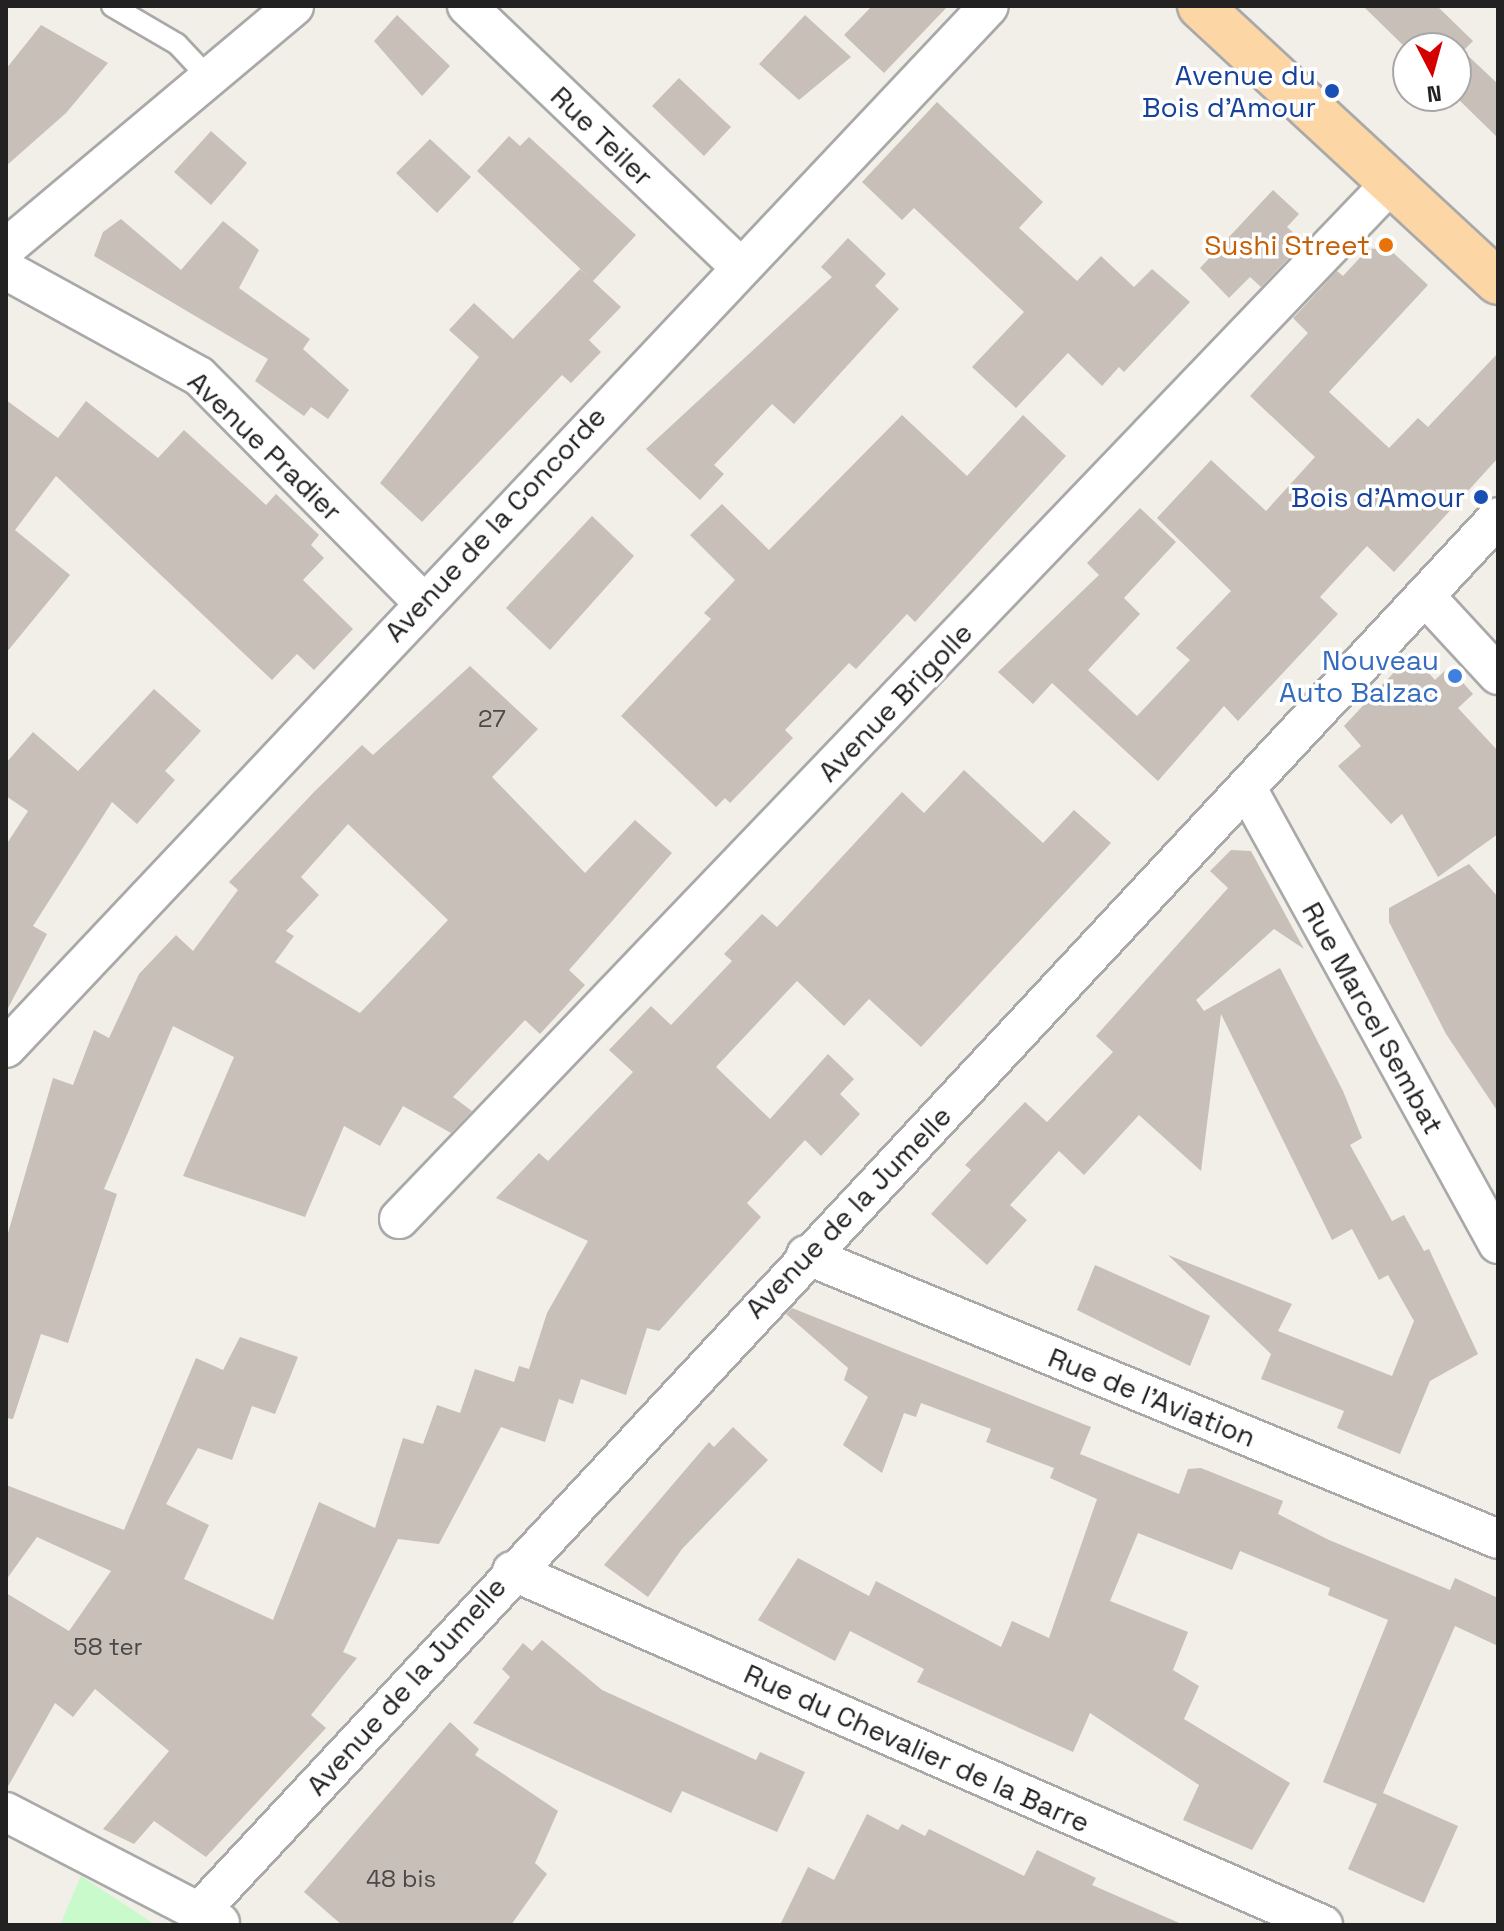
<!DOCTYPE html>
<style>
body{margin:0}
#map{position:relative;width:1504px;height:1931px;overflow:hidden;background:#f2efe9;font-family:"Space Grotesk",sans-serif}
div>[style]{position:absolute}
[style*='--x']{left:calc(var(--x)*1px);top:calc(var(--y)*1px);width:calc(var(--w)*1px);rotate:calc(var(--a)*1deg)}
.park>*{inset:0;background:#c8facc}
.building>*{inset:0;background:#c7bfb8}
.roads{filter:drop-shadow(2px 0 #a9a9a9) drop-shadow(-2px 0 #a9a9a9) drop-shadow(0 2px #a9a9a9) drop-shadow(0 -2px #a9a9a9)}
.service>*{height:20px;margin:-10px;padding:0 10px;transform-origin:10px;border-radius:10px;background:#fff}
.minor>*{height:38px;margin:-19px;padding:0 19px;transform-origin:19px;border-radius:19px;background:#fff}
.primary>*{height:44px;margin:-22px;padding:0 22px;transform-origin:22px;border-radius:22px;background:#fcd6a4}
.dots>*{width:22px;height:22px;translate:-50% -50%;box-sizing:border-box;border:4px solid #fff;border-radius:50%}
span{translate:-50% -50%;white-space:nowrap;text-align:center;line-height:1.15;-webkit-text-stroke:7px #fff;paint-order:stroke}
.number-label{font-size:24px;color:#4b4948}
.number-label span{-webkit-text-stroke-width:0}
.transit-label{font-size:28px;color:#164399}
.right{translate:-100% -50%;text-align:right}
.street-label{font-size:28px;color:#222}
.food-label{font-size:28px;color:#c56008}
.shop-label{font-size:28px;color:#366cbe}
.frame{position:absolute;inset:0;border:8px solid #222;pointer-events:none}
.north{position:absolute;left:1392px;top:32px;width:80px;height:80px;box-sizing:border-box;background:#fff;border:2px solid #a7a7a7;border-radius:50%;rotate:174deg;font-size:22px;font-weight:700;line-height:32px;text-align:center;color:#222}
.north::after{content:'';display:block;margin:auto;width:28px;height:36px;background:#d40000;clip-path:polygon(50% 0,100% 100%,50% 72%,0 100%)}
</style>
<div id="map">
<div class="park">
<div style="clip-path:polygon(81px 1876px,156px 1925px,60px 1925px)"></div>
</div>
<div class="building">
<div style="clip-path:polygon(872px 6px,948px 6px,884px 73px,844px 35px)"></div>
<div style="clip-path:polygon(1363px 6px,1437px 6px,1473px 41px,1463px 51px,1498px 84px,1498px 138px,1455px 96px,1456px 48px,1408px 50px)"></div>
<div style="clip-path:polygon(397px 15px,450px 66px,422px 96px,374px 41px)"></div>
<div style="clip-path:polygon(805px 15px,851px 57px,799px 100px,759px 64px)"></div>
<div style="clip-path:polygon(41px 25px,108px 63px,66px 113px,6px 166px,6px 69px)"></div>
<div style="clip-path:polygon(679px 78px,731px 127px,704px 156px,652px 106px)"></div>
<div style="clip-path:polygon(937px 102px,1043px 202px,1019px 228px,1077px 281px,1101px 256px,1134px 287px,1152px 269px,1190px 302px,1124px 372px,1119px 367px,1102px 386px,1068px 353px,1016px 408px,972px 367px,1024px 312px,914px 208px,902px 220px,862px 182px)"></div>
<div style="clip-path:polygon(211px 131px,247px 163px,211px 205px,174px 172px)"></div>
<div style="clip-path:polygon(509px 136px,520px 146px,529px 137px,636px 235px,593px 281px,621px 307px,589px 340px,601px 352px,571px 383px,562px 375px,422px 522px,380px 483px,479px 357px,449px 330px,474px 303px,513px 339px,580px 269px,589px 277px,477px 171px)"></div>
<div style="clip-path:polygon(430px 139px,471px 177px,437px 213px,396px 173px)"></div>
<div style="clip-path:polygon(1273px 190px,1299px 214px,1287px 227px,1304px 242px,1261px 287px,1250px 277px,1229px 298px,1200px 268px)"></div>
<div style="clip-path:polygon(121px 219px,181px 270px,223px 221px,259px 250px,239px 288px,310px 339px,303px 349px,349px 390px,328px 419px,311px 407px,304px 416px,255px 381px,268px 359px,94px 256px,103px 232px)"></div>
<div style="clip-path:polygon(848px 238px,886px 274px,875px 286px,899px 309px,794px 424px,772px 404px,714px 465px,724px 474px,700px 500px,646px 449px,832px 277px,821px 267px)"></div>
<div style="clip-path:polygon(1388px 248px,1428px 285px,1329px 392px,1389px 448px,1418px 418px,1428px 427px,1498px 353px,1498px 458px,1394px 572px,1367px 546px,1320px 597px,1338px 614px,1238px 721px,1224px 706px,1158px 781px,1052px 683px,1033px 704px,998px 672px,1099px 575px,1087px 563px,1140px 508px,1176px 542px,1124px 598px,1140px 614px,1088px 670px,1137px 716px,1190px 660px,1176px 648px,1231px 591px,1157px 518px,1211px 460px,1266px 511px,1315px 457px,1250px 396px,1308px 333px,1293px 318px,1337px 271px,1343px 276px,1368px 249px)"></div>
<div style="clip-path:polygon(6px 400px,58px 438px,86px 401px,158px 458px,184px 430px,266px 505px,276px 494px,319px 535px,311px 545px,324px 558px,303px 580px,353px 629px,314px 670px,297px 654px,272px 680px,56px 476px,15px 530px,70px 575px,6px 653px)"></div>
<div style="clip-path:polygon(902px 415px,967px 476px,1023px 415px,1066px 456px,915px 622px,907px 614px,856px 669px,849px 663px,785px 730px,793px 738px,730px 803px,725px 798px,716px 807px,621px 716px,711px 619px,704px 613px,735px 580px,690px 535px,722px 504px,769px 550px)"></div>
<div style="clip-path:polygon(592px 516px,634px 556px,550px 650px,506px 608px)"></div>
<div style="clip-path:polygon(1411px 654px,1435px 680px,1449px 667px,1473px 694px,1458px 708px,1498px 751px,1498px 834px,1438px 877px,1402px 814px,1391px 824px,1338px 766px,1361px 746px,1344px 726px)"></div>
<div style="clip-path:polygon(evenodd,470px 666px,538px 729px,492px 777px,585px 873px,635px 820px,672px 853px,569px 970px,585px 985px,540px 1034px,525px 1020px,453px 1097px,472px 1111px,451px 1133px,403px 1106px,380px 1146px,344px 1126px,305px 1217px,183px 1176px,234px 1057px,173px 1026px,104px 1189px,117px 1194px,68px 1343px,41px 1334px,13px 1419px,6px 1418px,6px 1240px,53px 1078px,73px 1085px,94px 1030px,109px 1038px,139px 974px,176px 935px,193px 951px,238px 890px,229px 882px,314px 792px,362px 745px,373px 755px,470px 666px,348px 824px,448px 920px,360px 1013px,275px 962px,294px 936px,286px 931px,319px 895px,301px 877px,348px 824px)"></div>
<div style="clip-path:polygon(154px 689px,201px 731px,165px 771px,175px 780px,137px 824px,112px 802px,33px 926px,47px 934px,6px 1012px,6px 845px,28px 811px,6px 796px,6px 763px,33px 732px,78px 771px)"></div>
<div style="clip-path:polygon(964px 770px,1043px 843px,1074px 810px,1111px 843px,921px 1047px,869px 999px,844px 1026px,797px 981px,716px 1067px,770px 1119px,828px 1054px,854px 1079px,840px 1094px,860px 1114px,821px 1156px,805px 1140px,747px 1203px,761px 1217px,659px 1331px,647px 1328px,626px 1395px,581px 1379px,573px 1404px,559px 1399px,545px 1442px,501px 1427px,439px 1544px,398px 1539px,343px 1652px,357px 1658px,311px 1715px,326px 1728px,206px 1857px,154px 1821px,134px 1844px,103px 1829px,169px 1751px,95px 1689px,73px 1717px,55px 1703px,6px 1790px,6px 1593px,69px 1631px,111px 1571px,37px 1537px,6px 1580px,6px 1485px,124px 1530px,196px 1358px,223px 1370px,240px 1337px,298px 1357px,275px 1414px,252px 1406px,232px 1460px,198px 1448px,166px 1504px,209px 1525px,184px 1579px,273px 1620px,319px 1502px,375px 1528px,403px 1438px,423px 1444px,437px 1405px,460px 1413px,475px 1369px,514px 1382px,519px 1366px,529px 1369px,547px 1313px,588px 1241px,496px 1198px,539px 1153px,548px 1161px,633px 1072px,609px 1050px,651px 1006px,671px 1025px,732px 961px,724px 954px,762px 914px,777px 927px,902px 792px,924px 813px)"></div>
<div style="clip-path:polygon(1231px 850px,1251px 851px,1304px 949px,1274px 929px,1196px 1000px,1204px 1011px,1280px 968px,1343px 1091px,1362px 1138px,1350px 1145px,1392px 1221px,1404px 1215px,1424px 1251px,1429px 1249px,1478px 1354px,1430px 1381px,1400px 1454px,1337px 1428px,1344px 1411px,1261px 1379px,1271px 1354px,1168px 1255px,1292px 1304px,1278px 1331px,1392px 1376px,1414px 1321px,1388px 1275px,1379px 1280px,1352px 1229px,1332px 1240px,1221px 1014px,1201px 1171px,1139px 1115px,1084px 1175px,1059px 1151px,1010px 1205px,1027px 1220px,987px 1265px,931px 1214px,971px 1170px,965px 1165px,1025px 1102px,1047px 1122px,1113px 1052px,1096px 1036px,1228px 888px,1210px 871px)"></div>
<div style="clip-path:polygon(1469px 864px,1498px 897px,1498px 1112px,1446px 1034px,1389px 922px,1389px 908px)"></div>
<div style="clip-path:polygon(1095px 1265px,1210px 1316px,1190px 1366px,1077px 1310px)"></div>
<div style="clip-path:polygon(792px 1308px,1091px 1427px,1080px 1454px,1179px 1494px,1188px 1469px,1201px 1468px,1283px 1501px,1278px 1514px,1329px 1540px,1450px 1590px,1455px 1578px,1498px 1598px,1498px 1646px,1455px 1626px,1383px 1793px,1458px 1826px,1424px 1903px,1348px 1869px,1377px 1804px,1323px 1782px,1388px 1620px,1328px 1595px,1330px 1588px,1240px 1551px,1232px 1570px,1138px 1533px,1110px 1601px,1188px 1632px,1173px 1670px,1199px 1686px,1184px 1719px,1290px 1783px,1252px 1850px,1183px 1820px,1199px 1785px,1090px 1713px,1073px 1752px,917px 1682px,924px 1669px,850px 1631px,835px 1661px,758px 1620px,798px 1558px,869px 1596px,876px 1581px,1001px 1647px,1012px 1621px,1049px 1638px,1097px 1499px,1050px 1478px,1054px 1468px,986px 1442px,991px 1429px,921px 1403px,916px 1417px,904px 1413px,882px 1473px,843px 1445px,868px 1397px,844px 1380px,848px 1368px,786px 1314px)"></div>
<div style="clip-path:polygon(733px 1427px,768px 1460px,682px 1549px,648px 1597px,604px 1565px,709px 1442px,714px 1447px)"></div>
<div style="clip-path:polygon(542px 1640px,602px 1690px,756px 1760px,760px 1752px,805px 1772px,777px 1832px,682px 1791px,671px 1813px,473px 1723px,510px 1677px,502px 1669px,523px 1643px,532px 1651px)"></div>
<div style="clip-path:polygon(450px 1722px,479px 1749px,475px 1755px,558px 1811px,535px 1863px,547px 1874px,511px 1925px,342px 1925px,304px 1892px)"></div>
<div style="clip-path:polygon(867px 1814px,898px 1830px,902px 1824px,925px 1836px,929px 1829px,1024px 1876px,1037px 1850px,1096px 1878px,1092px 1885px,1184px 1925px,780px 1925px,808px 1867px,834px 1880px)"></div>
</div>
<div class="roads">
<div class="service">
<div style="--x:112;--y:6;--w:75;--a:30.3"></div>
<div style="--x:177;--y:44;--w:45;--a:46.8"></div>
</div>
<div class="minor">
<div style="--x:467;--y:6;--w:375;--a:43.7"></div>
<div style="--x:6;--y:248;--w:376;--a:-40"></div>
<div style="--x:6;--y:270;--w:220;--a:28.8"></div>
<div style="--x:199;--y:376;--w:317;--a:45.3"></div>
<div style="--x:1426;--y:597;--w:106;--a:47.3"></div>
<div style="--x:1249;--y:792;--w:516;--a:61.15"></div>
<div style="--x:6;--y:1048;--w:1432;--a:-46.67"></div>
<div style="--x:399;--y:1219;--w:1433;--a:-46.24"></div>
<div style="--x:806;--y:1255;--w:748;--a:22.31"></div>
<div style="--x:512;--y:1571;--w:885;--a:23.58"></div>
<div style="--x:6;--y:1812;--w:241;--a:27.4"></div>
<div style="--x:201;--y:1910;--w:1903;--a:-47.04"></div>
</div>
<div class="primary">
<div style="--x:1200;--y:6;--w:406;--a:42.8"></div>
</div>
</div>
<div class="dots">
<div style="left:1332px;top:91px;background:#1a4fb4"></div>
<div style="left:1386px;top:245px;background:#e8710a"></div>
<div style="left:1481px;top:497px;background:#1a4fb4"></div>
<div style="left:1455px;top:676px;background:#3f7fe0"></div>
</div>
<div class="number-label">
<span style="left:492px;top:719px">27</span>
<span style="left:108px;top:1647px">58 ter</span>
<span style="left:401px;top:1879px">48 bis</span>
</div>
<div class="transit-label">
<span class="right" style="left:1316px;top:91px">Avenue du<br>Bois d'Amour</span>
<span class="right" style="left:1465px;top:497px">Bois d'Amour</span>
</div>
<div class="street-label">
<span style="left:602px;top:136px;rotate:44deg">Rue Teiler</span>
<span style="left:265px;top:446px;rotate:44deg">Avenue Pradier</span>
<span style="left:495px;top:524px;rotate:-47deg">Avenue de la Concorde</span>
<span style="left:895px;top:702px;rotate:-46deg">Avenue Brigolle</span>
<span style="left:1373px;top:1018px;rotate:61deg">Rue Marcel Sembat</span>
<span style="left:848px;top:1212px;rotate:-46deg">Avenue de la Jumelle</span>
<span style="left:1152px;top:1397px;rotate:22deg">Rue de l'Aviation</span>
<span style="left:406px;top:1686px;rotate:-48deg">Avenue de la Jumelle</span>
<span style="left:917px;top:1748px;rotate:24deg">Rue du Chevalier de la Barre</span>
</div>
<div class="food-label">
<span class="right" style="left:1370px;top:245px">Sushi Street</span>
</div>
<div class="shop-label">
<span class="right" style="left:1439px;top:676px">Nouveau<br>Auto Balzac</span>
</div>
<div class="frame"></div>
<div class="north">N</div>
</div>
